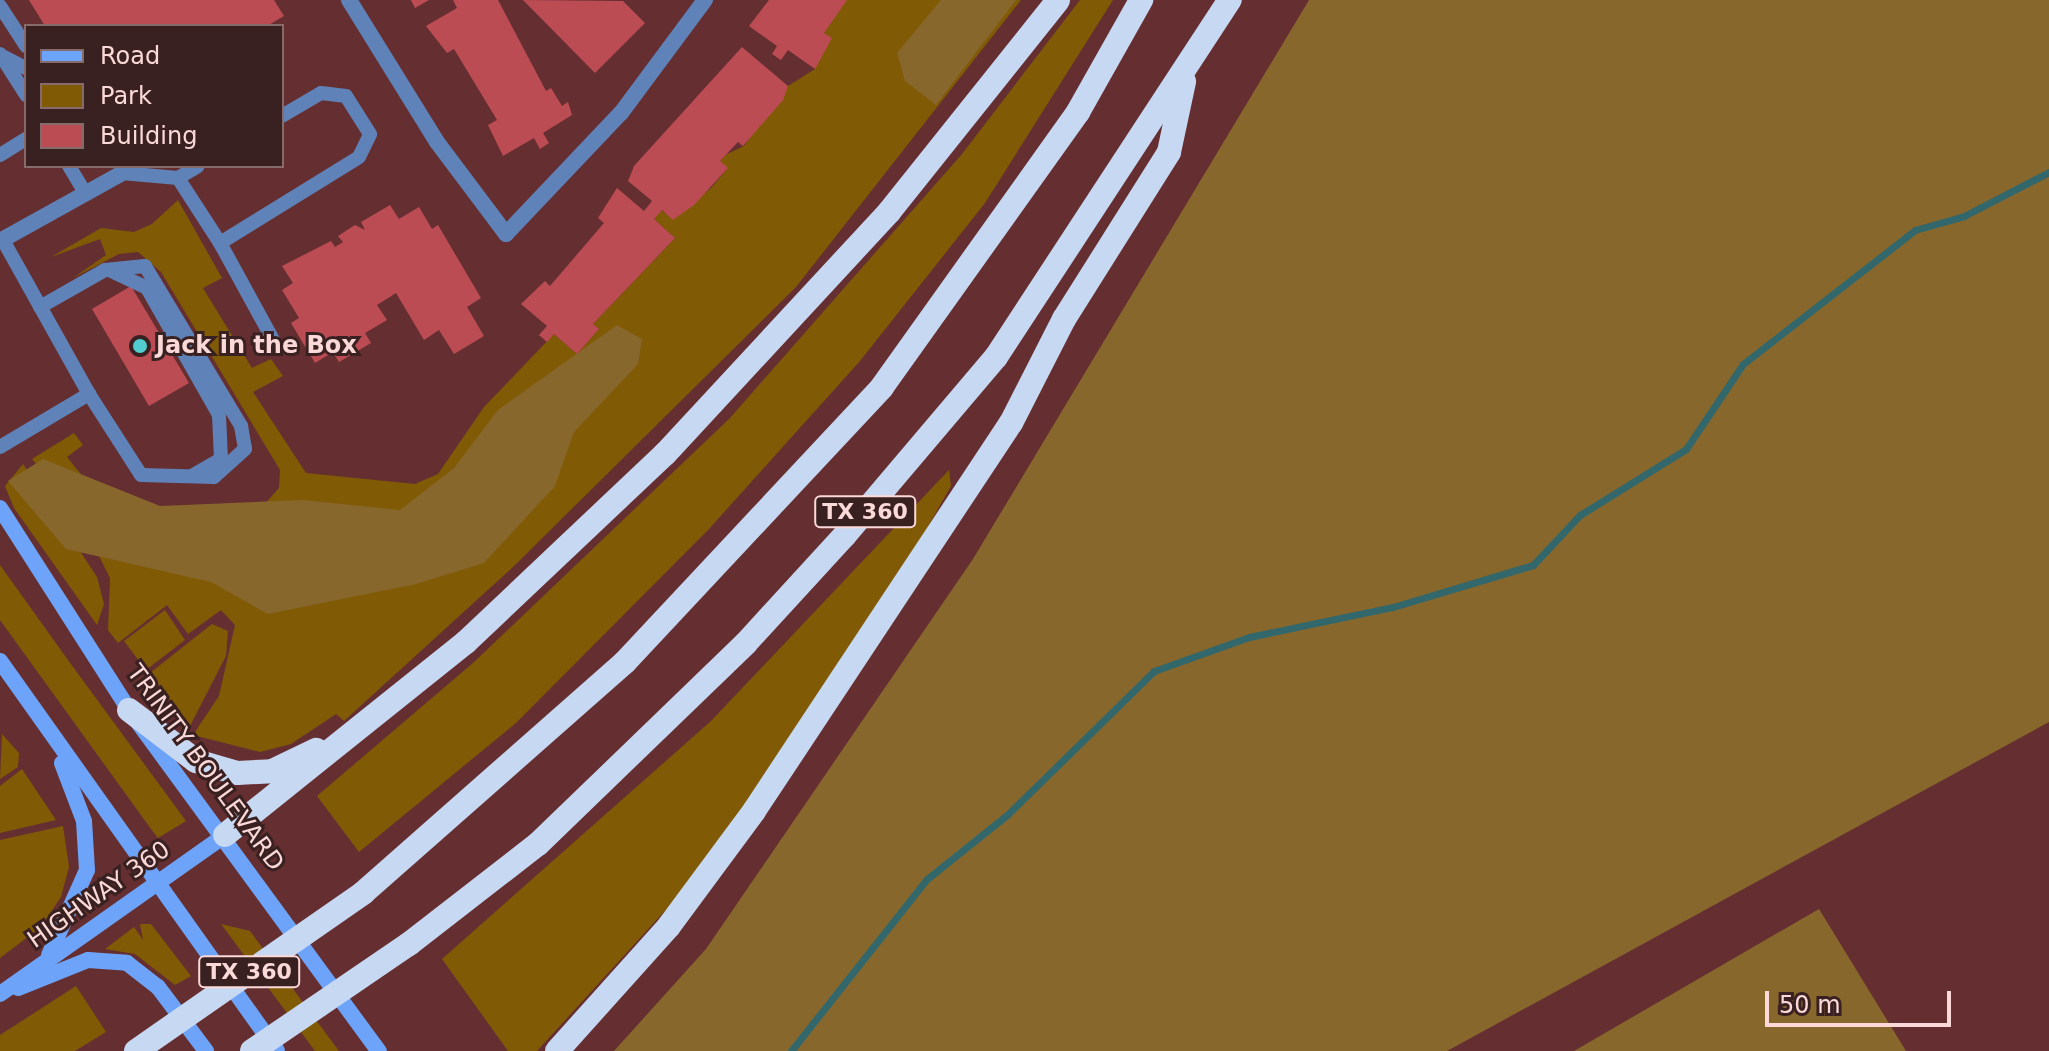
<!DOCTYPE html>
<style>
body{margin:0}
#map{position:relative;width:2049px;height:1051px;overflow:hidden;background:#652f31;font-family:"DejaVu Sans",sans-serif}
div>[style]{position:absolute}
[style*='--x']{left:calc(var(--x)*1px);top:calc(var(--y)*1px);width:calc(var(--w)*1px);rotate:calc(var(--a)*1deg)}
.green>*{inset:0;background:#805a05}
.forest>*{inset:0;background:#88672d}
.stream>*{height:7px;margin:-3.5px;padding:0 3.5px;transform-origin:3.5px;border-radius:3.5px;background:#32686b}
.building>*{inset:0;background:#bc4c54}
.lane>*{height:14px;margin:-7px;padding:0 7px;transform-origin:7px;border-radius:7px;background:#5f82b8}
.street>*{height:16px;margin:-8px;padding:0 8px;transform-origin:8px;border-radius:8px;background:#5f82b8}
.secondary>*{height:16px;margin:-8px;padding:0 8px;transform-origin:8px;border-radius:8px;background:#6da4fa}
.highway>*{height:24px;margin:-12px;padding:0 12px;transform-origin:12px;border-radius:12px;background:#c7d8f2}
.highway-bridge>*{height:24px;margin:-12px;padding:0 12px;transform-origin:12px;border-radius:12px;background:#c7d8f2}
.dots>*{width:22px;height:22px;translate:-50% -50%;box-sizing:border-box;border:4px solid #3a2121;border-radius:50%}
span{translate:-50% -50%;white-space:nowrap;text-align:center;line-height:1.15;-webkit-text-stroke:6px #3a2121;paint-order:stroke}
.shield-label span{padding:2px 6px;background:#3a2121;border:2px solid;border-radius:6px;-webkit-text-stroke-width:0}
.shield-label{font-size:22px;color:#fbd9d8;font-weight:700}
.poi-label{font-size:24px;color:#fbd9d8;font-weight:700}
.left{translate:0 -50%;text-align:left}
.street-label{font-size:24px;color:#fbd9d8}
.legend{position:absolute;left:24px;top:24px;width:260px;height:144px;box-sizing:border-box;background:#3a2121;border:2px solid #876b6a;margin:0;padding:10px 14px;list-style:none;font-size:24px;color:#fbd9d8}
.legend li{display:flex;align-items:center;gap:16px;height:40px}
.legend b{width:40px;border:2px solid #876b6a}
.scale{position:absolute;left:1765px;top:991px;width:186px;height:36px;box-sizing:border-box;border:4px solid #fbd9d8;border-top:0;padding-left:10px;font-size:24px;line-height:28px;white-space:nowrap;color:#fbd9d8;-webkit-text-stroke:6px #3a2121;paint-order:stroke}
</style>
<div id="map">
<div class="green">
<div style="clip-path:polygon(846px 0,1021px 0,796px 287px,514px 566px,344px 721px,336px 714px,291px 744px,260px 752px,193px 735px,219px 696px,235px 625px,221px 610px,188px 634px,167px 605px,118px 643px,108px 630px,110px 578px,76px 510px,32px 459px,74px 433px,83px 445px,67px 457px,88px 483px,122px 505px,256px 514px,279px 488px,280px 470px,161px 272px,138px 252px,119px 254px,73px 278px,106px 255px,100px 239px,51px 257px,101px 228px,134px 232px,152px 224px,178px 200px,222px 278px,203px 288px,252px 368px,271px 359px,283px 376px,253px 392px,306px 473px,415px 484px,438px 474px,484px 407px,554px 334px,577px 354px,599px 329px,593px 324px,675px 238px,654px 219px,661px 210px,673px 219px,712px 187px,727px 169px,720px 161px,725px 155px,744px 146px,788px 86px,815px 69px,824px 33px)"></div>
<div style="clip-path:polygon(1080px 0,1113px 0,985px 203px,860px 361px,709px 529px,516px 723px,359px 852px,317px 796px,473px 663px,729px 419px,962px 154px)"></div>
<div style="clip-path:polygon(23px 464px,97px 577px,104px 604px,97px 625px,14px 508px,5px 486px)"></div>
<div style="clip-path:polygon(949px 470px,951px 486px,917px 546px,703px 869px,537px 1051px,508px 1051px,442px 959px,711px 721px)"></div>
<div style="clip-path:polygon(0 565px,68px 660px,186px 821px,158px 838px,151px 829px,0 620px)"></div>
<div style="clip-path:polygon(165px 610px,185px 640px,146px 670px,124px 641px)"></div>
<div style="clip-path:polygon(212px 624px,228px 631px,226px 656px,190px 726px,150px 673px)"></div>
<div style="clip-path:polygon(2px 734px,19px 753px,18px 767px,0 779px)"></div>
<div style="clip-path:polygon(22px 769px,56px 820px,0 833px,0 786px)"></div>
<div style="clip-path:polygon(63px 826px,69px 867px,61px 897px,41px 927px,0 958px,0 840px)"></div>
<div style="clip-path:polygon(140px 924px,151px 924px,191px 976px,175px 985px,135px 954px,105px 949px,134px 927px,143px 940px)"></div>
<div style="clip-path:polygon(221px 924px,250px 931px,339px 1051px,315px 1051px)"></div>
<div style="clip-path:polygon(76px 986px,106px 1032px,75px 1051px,0 1051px,0 1035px)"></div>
</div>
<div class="forest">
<div style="clip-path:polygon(941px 0,1016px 0,936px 105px,905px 81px,897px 53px)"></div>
<div style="clip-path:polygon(1309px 0,2049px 0,2049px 722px,1447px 1051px,614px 1051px,706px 949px,973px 559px)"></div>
<div style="clip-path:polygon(617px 325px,642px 339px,638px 364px,574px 432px,555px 486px,484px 563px,416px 584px,268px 614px,211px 582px,66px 549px,8px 481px,43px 459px,160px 506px,303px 500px,400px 510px,454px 468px,498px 410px)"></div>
<div style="clip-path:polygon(1819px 909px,1906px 1051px,1574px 1051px)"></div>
</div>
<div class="stream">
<div style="--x:791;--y:1051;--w:219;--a:-51.7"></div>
<div style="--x:927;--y:879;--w:102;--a:-38.7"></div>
<div style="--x:1007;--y:815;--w:206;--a:-44.4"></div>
<div style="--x:1154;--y:671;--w:101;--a:-19.7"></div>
<div style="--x:1249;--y:637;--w:147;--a:-11.8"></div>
<div style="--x:1393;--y:607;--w:146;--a:-16.7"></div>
<div style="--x:1533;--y:565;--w:69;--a:-46.8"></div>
<div style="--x:1580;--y:515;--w:125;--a:-31.9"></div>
<div style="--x:1686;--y:449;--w:102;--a:-56.2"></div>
<div style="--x:1743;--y:364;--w:218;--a:-37.9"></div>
<div style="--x:1915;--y:230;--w:51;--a:-15.9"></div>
<div style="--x:1964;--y:216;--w:96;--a:-27.4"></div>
</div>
<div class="building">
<div style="clip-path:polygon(29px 0,274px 0,284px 16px,267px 26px,45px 26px)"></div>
<div style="clip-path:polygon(411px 0,429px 0,415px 8px)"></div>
<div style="clip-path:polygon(453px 0,498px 0,546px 91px,551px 88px,562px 106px,568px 102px,572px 115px,543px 133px,549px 143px,540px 149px,534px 138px,503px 156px,488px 125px,497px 120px,454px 49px,447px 53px,426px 26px,457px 8px)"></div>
<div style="clip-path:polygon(523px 0,623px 1px,645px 23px,595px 73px)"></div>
<div style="clip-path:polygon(769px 0,847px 0,824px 33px,832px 38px,815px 69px,788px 50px,781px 60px,772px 54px,777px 46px,749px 26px)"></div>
<div style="clip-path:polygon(742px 47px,788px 86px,783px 100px,743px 146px,738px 142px,720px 161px,728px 168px,694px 205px,673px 220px,662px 210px,654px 219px,675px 238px,593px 324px,599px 329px,577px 354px,554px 334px,547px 342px,539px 335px,547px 326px,521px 304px,545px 281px,550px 286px,604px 223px,598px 218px,617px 188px,644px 211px,652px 201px,628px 181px,634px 166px)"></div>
<div style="clip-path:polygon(390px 205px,399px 219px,419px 207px,432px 229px,438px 225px,481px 298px,467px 307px,484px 336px,454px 354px,439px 330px,424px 340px,396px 293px,377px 305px,387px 320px,365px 333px,371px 343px,339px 362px,333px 352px,315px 363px,291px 323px,299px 318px,282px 290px,293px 283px,282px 266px,331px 241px,335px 247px,343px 242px,338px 236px,355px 225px,365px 230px,361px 222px)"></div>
<div style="clip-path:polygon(131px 286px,189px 383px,149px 406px,92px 309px)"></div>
</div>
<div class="lane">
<div style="--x:0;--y:6;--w:48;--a:57"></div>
<div style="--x:0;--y:54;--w:49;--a:57.6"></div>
<div style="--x:2;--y:56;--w:27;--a:27"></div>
<div style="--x:0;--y:155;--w:31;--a:-32"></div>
<div style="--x:69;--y:166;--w:31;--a:59"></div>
<div style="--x:126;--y:166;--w:8;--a:120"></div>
<div style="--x:122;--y:173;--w:56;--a:5.1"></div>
<div style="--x:178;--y:178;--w:23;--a:-31"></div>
<div style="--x:178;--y:178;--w:77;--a:57.1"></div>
<div style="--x:109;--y:270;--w:42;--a:25.3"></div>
<div style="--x:147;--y:288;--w:146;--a:60.4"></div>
<div style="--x:219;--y:415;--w:44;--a:87.4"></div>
<div style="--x:221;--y:459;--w:32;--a:150"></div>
<div style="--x:40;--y:307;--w:75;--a:-29.6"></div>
<div style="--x:105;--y:270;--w:40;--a:-5.7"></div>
<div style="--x:145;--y:266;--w:187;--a:59"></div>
<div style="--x:241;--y:426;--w:23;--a:80"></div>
<div style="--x:245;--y:449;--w:42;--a:137.9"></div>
<div style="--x:214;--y:477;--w:73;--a:-178.4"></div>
<div style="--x:141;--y:475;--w:96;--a:-122.7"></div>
<div style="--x:277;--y:347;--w:119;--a:-118.7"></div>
<div style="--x:220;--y:243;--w:163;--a:-31.7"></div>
<div style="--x:359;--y:157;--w:25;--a:-64"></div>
<div style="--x:370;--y:134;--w:45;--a:-122.3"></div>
<div style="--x:346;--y:96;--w:25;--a:-173"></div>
<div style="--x:321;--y:93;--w:45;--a:149.5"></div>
<div style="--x:0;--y:447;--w:104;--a:-30.8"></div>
<div style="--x:89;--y:394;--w:176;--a:-119.2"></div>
</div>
<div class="street">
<div style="--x:349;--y:0;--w:167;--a:58.2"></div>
<div style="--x:437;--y:142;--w:115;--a:53.1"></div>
<div style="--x:506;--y:234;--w:167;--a:-46.5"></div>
<div style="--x:621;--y:113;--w:141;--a:-53.4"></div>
<div style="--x:0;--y:241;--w:140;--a:-29.1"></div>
</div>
<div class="secondary">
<div style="--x:0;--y:508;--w:240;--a:57.4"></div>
<div style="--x:129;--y:710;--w:423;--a:53.8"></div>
<div style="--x:0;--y:661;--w:478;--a:54.6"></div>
<div style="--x:49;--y:955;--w:93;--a:-65.9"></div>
<div style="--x:87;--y:870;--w:49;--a:-93.5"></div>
<div style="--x:84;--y:821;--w:62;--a:-110.8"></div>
<div style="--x:18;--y:988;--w:75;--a:-21.8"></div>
<div style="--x:88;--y:960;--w:39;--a:4"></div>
<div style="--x:127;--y:963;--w:39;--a:38"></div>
<div style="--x:158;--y:987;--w:80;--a:53.1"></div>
<div style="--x:0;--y:994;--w:276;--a:-35.2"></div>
</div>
<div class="highway">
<div style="--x:129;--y:710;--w:84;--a:37.3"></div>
<div style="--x:196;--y:761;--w:43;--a:16.3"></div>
<div style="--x:237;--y:773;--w:35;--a:-3"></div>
<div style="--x:272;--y:771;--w:49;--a:-25.5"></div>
<div style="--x:225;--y:835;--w:309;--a:-38.7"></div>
<div style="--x:466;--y:642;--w:274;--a:-43.4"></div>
<div style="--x:665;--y:454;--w:330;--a:-47.2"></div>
<div style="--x:889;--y:212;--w:271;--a:-51.4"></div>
<div style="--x:363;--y:893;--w:349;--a:-41.4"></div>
<div style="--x:625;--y:662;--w:376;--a:-46.9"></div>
<div style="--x:882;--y:387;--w:338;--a:-54.5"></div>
<div style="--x:1078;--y:112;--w:129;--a:-60.6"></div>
<div style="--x:409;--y:944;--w:163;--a:-37.8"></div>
<div style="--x:538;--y:844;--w:289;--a:-44"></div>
<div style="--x:746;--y:643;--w:147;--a:-47.5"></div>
<div style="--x:845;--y:535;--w:233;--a:-49.7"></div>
<div style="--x:996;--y:357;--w:427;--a:-56.8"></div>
<div style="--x:557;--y:1051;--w:168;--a:-48.1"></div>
<div style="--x:669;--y:926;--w:143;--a:-53.5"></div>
<div style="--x:754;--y:811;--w:465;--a:-56.5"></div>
<div style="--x:1011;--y:423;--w:117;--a:-63"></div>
<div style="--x:1064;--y:319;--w:197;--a:-57.8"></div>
<div style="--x:1169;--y:152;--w:72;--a:-77.9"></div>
</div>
<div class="highway-bridge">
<div style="--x:136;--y:1051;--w:277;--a:-34.8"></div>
<div style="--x:252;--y:1051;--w:190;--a:-34.3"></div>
</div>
<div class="dots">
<div style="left:140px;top:346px;background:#51ccd1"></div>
</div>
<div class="shield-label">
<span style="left:865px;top:512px">TX 360</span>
<span style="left:249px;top:972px">TX 360</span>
</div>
<div class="poi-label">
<span class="left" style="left:156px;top:346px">Jack in the Box</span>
</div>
<div class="street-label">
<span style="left:205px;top:768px;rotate:54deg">TRINITY BOULEVARD</span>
<span style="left:99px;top:895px;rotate:-35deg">HIGHWAY 360</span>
</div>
<ul class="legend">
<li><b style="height:10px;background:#6da4fa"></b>Road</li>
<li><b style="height:22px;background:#805a05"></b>Park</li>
<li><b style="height:22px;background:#bc4c54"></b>Building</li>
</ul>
<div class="scale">50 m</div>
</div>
